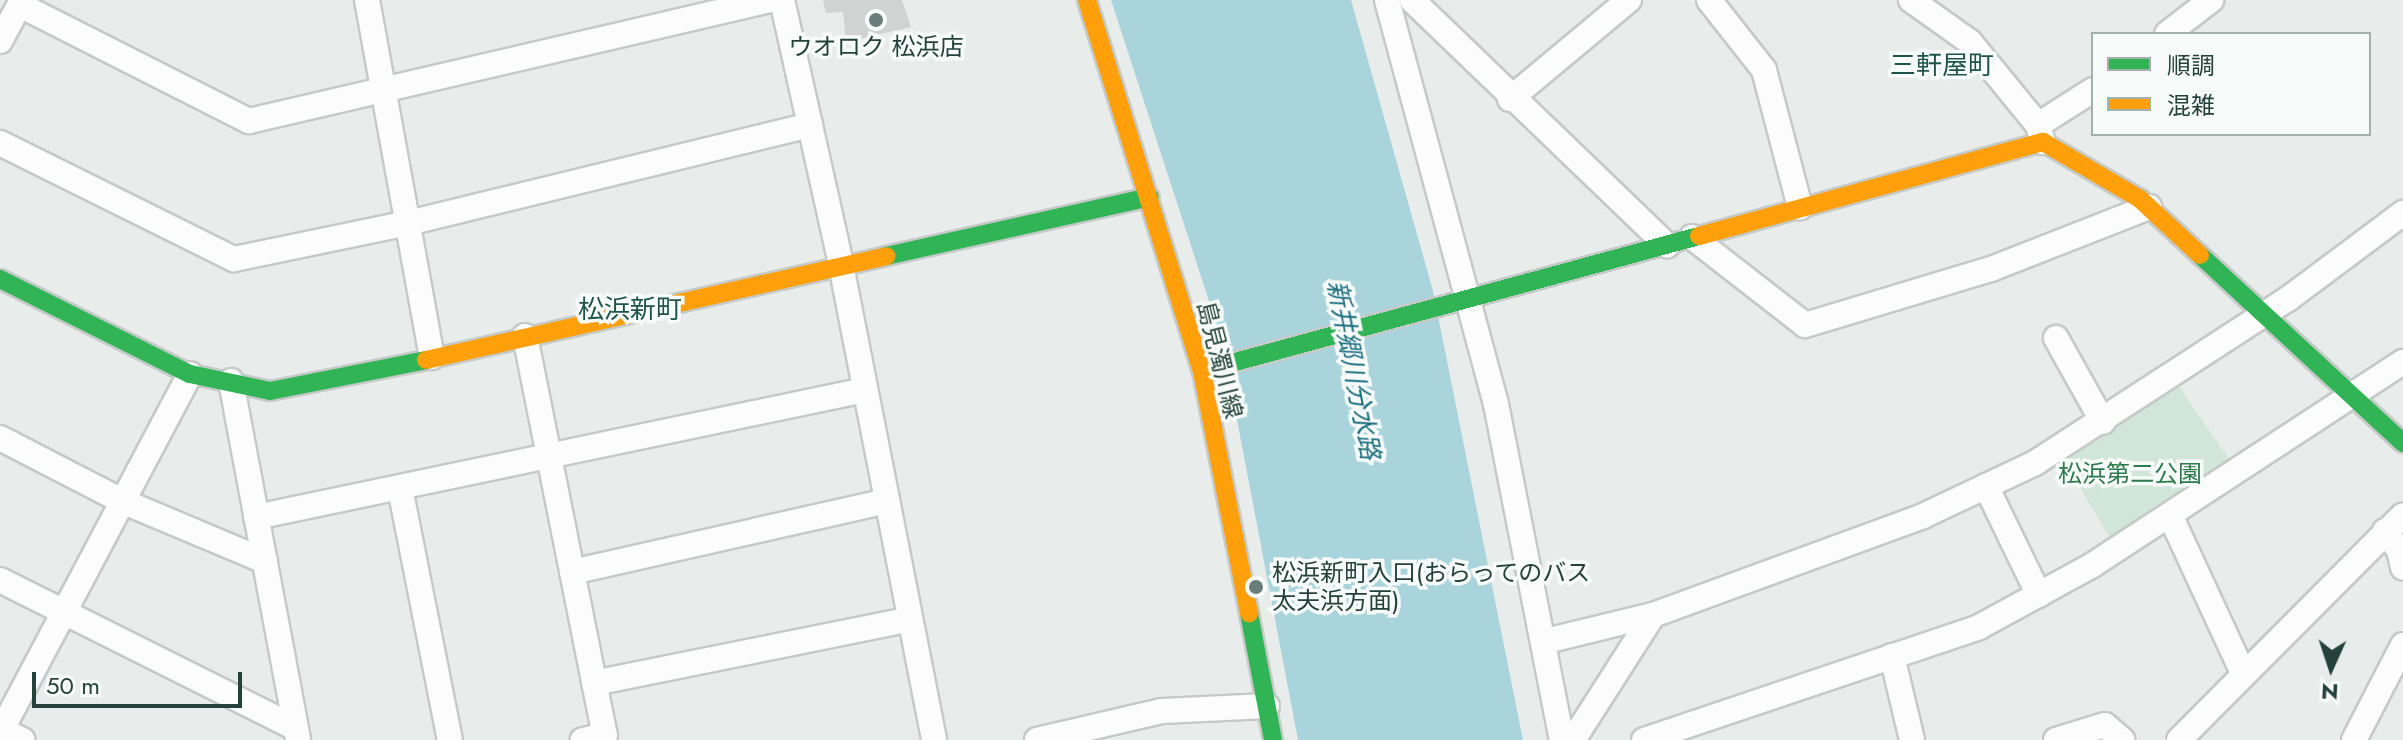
<!DOCTYPE html>
<meta charset="utf-8">
<style>
body{margin:0}
#map{position:relative;width:2403px;height:740px;overflow:hidden;background:#e8edeb;font-family:Jost,"Noto Sans JP",sans-serif}
div>[style]{position:absolute}
[style*='--x']{left:calc(var(--x)*1px);top:calc(var(--y)*1px);width:calc(var(--w)*1px);rotate:calc(var(--a)*1deg)}
.green>*{inset:0;background:#d1e6d8}
.water>*{inset:0;background:#a9d4db}
.building>*{inset:0;background:#cfd4d2}
.roads{filter:drop-shadow(2px 0 #c5cac8) drop-shadow(-2px 0 #c5cac8) drop-shadow(0 2px #c5cac8) drop-shadow(0 -2px #c5cac8)}
.street>*{height:24px;margin:-12px;padding:0 12px;transform-origin:12px;border-radius:12px;background:#fcfcfc}
.fast>*{height:18px;margin:-9px;padding:0 9px;transform-origin:9px;border-radius:9px;background:#30b455}
.slow>*{height:18px;margin:-9px;padding:0 9px;transform-origin:9px;border-radius:9px;background:#ff9f0a}
.dots>*{width:22px;height:22px;translate:-50% -50%;box-sizing:border-box;border:4px solid #f7fbf9;border-radius:50%}
span{translate:-50% -50%;white-space:nowrap;text-align:center;line-height:1.15;-webkit-text-stroke:7px #f7fbf9;paint-order:stroke}
.poi-label{font-size:24px;color:#24423a}
.left{translate:0 -50%;text-align:left}
.street-label{font-size:24px;color:#24423a}
.park-label{font-size:24px;color:#2d7a4b}
.neighbourhood-label{font-size:26px;color:#1f5548}
.water-label{font-size:26px;color:#1c6f80;font-style:italic}
.legend{position:absolute;left:2091px;top:32px;width:280px;height:104px;box-sizing:border-box;background:#f7fbf9;border:2px solid #a3b1ad;margin:0;padding:10px 14px;list-style:none;font-size:24px;color:#24423a}
.legend li{display:flex;align-items:center;gap:16px;height:40px}
.legend b{width:40px;border:2px solid #a3b1ad}
.north{position:absolute;left:2291px;top:628px;width:80px;height:80px;-webkit-text-stroke:6px #f7fbf9;paint-order:stroke;rotate:183deg;font-size:22px;font-weight:700;line-height:32px;text-align:center;color:#24423a}
.north::after{content:'';display:block;margin:auto;width:28px;height:36px;background:#24423a;clip-path:polygon(50% 0,100% 100%,50% 72%,0 100%)}
.scale{position:absolute;left:32px;top:672px;width:210px;height:36px;box-sizing:border-box;border:4px solid #24423a;border-top:0;padding-left:10px;font-size:24px;line-height:28px;white-space:nowrap;color:#24423a;-webkit-text-stroke:6px #f7fbf9;paint-order:stroke}
</style>
<div id="map">
<div class="green">
<div style="clip-path:polygon(2178px 385px,2229px 459px,2111px 540px,2064px 460px)"></div>
</div>
<div class="water">
<div style="clip-path:polygon(1111px 0,1351px 0,1433px 291px,1523px 740px,1298px 740px,1222px 341px)"></div>
</div>
<div class="building">
<div style="clip-path:polygon(823px 0,902px 0,911px 27px,846px 42px,843px 12px,826px 13px)"></div>
</div>
<div class="roads">
<div class="street">
<div style="--x:367;--y:0;--w:363;--a:79.7"></div>
<div style="--x:782;--y:0;--w:271;--a:77.4"></div>
<div style="--x:841;--y:265;--w:484;--a:78.9"></div>
<div style="--x:1387;--y:0;--w:418;--a:74.9"></div>
<div style="--x:1496;--y:404;--w:342;--a:78.9"></div>
<div style="--x:1412;--y:0;--w:354;--a:43.9"></div>
<div style="--x:1709;--y:0;--w:89;--a:51.8"></div>
<div style="--x:1764;--y:70;--w:142;--a:75.3"></div>
<div style="--x:1911;--y:0;--w:72;--a:35.4"></div>
<div style="--x:1970;--y:42;--w:107;--a:50.7"></div>
<div style="--x:2038;--y:125;--w:18;--a:74"></div>
<div style="--x:20;--y:5;--w:257;--a:26.9"></div>
<div style="--x:249;--y:121;--w:535;--a:-13.07"></div>
<div style="--x:2167;--y:34;--w:56;--a:-37.7"></div>
<div style="--x:0;--y:41;--w:47;--a:-61.8"></div>
<div style="--x:1510;--y:99;--w:155;--a:-39.8"></div>
<div style="--x:2038;--y:125;--w:65;--a:-32.5"></div>
<div style="--x:0;--y:143;--w:261;--a:26.4"></div>
<div style="--x:234;--y:259;--w:178;--a:-11.7"></div>
<div style="--x:408;--y:223;--w:414;--a:-13.7"></div>
<div style="--x:1692;--y:237;--w:143;--a:37.9"></div>
<div style="--x:1805;--y:325;--w:194;--a:-16.8"></div>
<div style="--x:1991;--y:269;--w:170;--a:-21.4"></div>
<div style="--x:525;--y:336;--w:407;--a:78.7"></div>
<div style="--x:605;--y:735;--w:23;--a:167"></div>
<div style="--x:2056;--y:338;--w:96;--a:60.8"></div>
<div style="--x:231;--y:381;--w:365;--a:79.4"></div>
<div style="--x:0;--y:438;--w:137;--a:27.3"></div>
<div style="--x:122;--y:501;--w:155;--a:22.8"></div>
<div style="--x:1986;--y:486;--w:121;--a:64.1"></div>
<div style="--x:400;--y:488;--w:257;--a:78.8"></div>
<div style="--x:2170;--y:515;--w:172;--a:65.2"></div>
<div style="--x:256;--y:517;--w:622;--a:-11.78"></div>
<div style="--x:2385;--y:531;--w:24;--a:54"></div>
<div style="--x:2399;--y:550;--w:18;--a:77"></div>
<div style="--x:572;--y:572;--w:323;--a:-12.7"></div>
<div style="--x:0;--y:580;--w:330;--a:26.6"></div>
<div style="--x:1546;--y:641;--w:110;--a:-13.7"></div>
<div style="--x:1892;--y:656;--w:86;--a:76.6"></div>
<div style="--x:594;--y:683;--w:322;--a:-11.4"></div>
<div style="--x:0;--y:729;--w:25;--a:26"></div>
<div style="--x:0;--y:733;--w:406;--a:-62.1"></div>
<div style="--x:1037;--y:740;--w:128;--a:-13.1"></div>
<div style="--x:1162;--y:711;--w:105;--a:-2.7"></div>
<div style="--x:1573;--y:740;--w:148;--a:-57.4"></div>
<div style="--x:1653;--y:615;--w:288;--a:-20.1"></div>
<div style="--x:1923;--y:516;--w:124;--a:-25.3"></div>
<div style="--x:2035;--y:463;--w:302;--a:-33"></div>
<div style="--x:2288;--y:299;--w:144;--a:-36.8"></div>
<div style="--x:1644;--y:740;--w:354;--a:-18.6"></div>
<div style="--x:1979;--y:627;--w:128;--a:-28.6"></div>
<div style="--x:2091;--y:566;--w:373;--a:-33.2"></div>
<div style="--x:2056;--y:740;--w:51;--a:-17"></div>
<div style="--x:2105;--y:725;--w:23;--a:41"></div>
<div style="--x:2179;--y:740;--w:317;--a:-45.1"></div>
<div style="--x:2354;--y:740;--w:107;--a:-62.7"></div>
</div>
<div class="fast">
<div style="--x:2200;--y:255;--w:277;--a:42.8"></div>
<div style="--x:886;--y:256;--w:270;--a:-12.6"></div>
<div style="--x:0;--y:279;--w:212;--a:26.6"></div>
<div style="--x:190;--y:374;--w:82;--a:12"></div>
<div style="--x:270;--y:391;--w:159;--a:-11.2"></div>
<div style="--x:1202;--y:371;--w:515;--a:-15.2"></div>
<div style="--x:1249;--y:613;--w:129;--a:79.3"></div>
</div>
<div class="slow">
<div style="--x:1087;--y:0;--w:388;--a:72.8"></div>
<div style="--x:1202;--y:371;--w:247;--a:79"></div>
<div style="--x:1699;--y:236;--w:357;--a:-15.3"></div>
<div style="--x:2043;--y:142;--w:113;--a:30.4"></div>
<div style="--x:2140;--y:199;--w:82;--a:43"></div>
<div style="--x:426;--y:360;--w:472;--a:-12.7"></div>
</div>
</div>
<div class="dots">
<div style="left:876px;top:20px;background:#697e78"></div>
<div style="left:1256px;top:587px;background:#697e78"></div>
</div>
<div class="poi-label">
<span style="left:876px;top:47px">ウオロク 松浜店</span>
<span class="left" style="left:1272px;top:587px">松浜新町入口(おらってのバス<br>太夫浜方面)</span>
</div>
<div class="street-label">
<span style="left:1220px;top:360px;rotate:76deg">島見濁川線</span>
</div>
<div class="park-label">
<span style="left:2130px;top:474px">松浜第二公園</span>
</div>
<div class="neighbourhood-label">
<span style="left:1942px;top:66px">三軒屋町</span>
<span style="left:630px;top:310px">松浜新町</span>
</div>
<div class="water-label">
<span style="left:1353px;top:370px;rotate:79deg">新井郷川分水路</span>
</div>
<ul class="legend">
<li><b style="height:10px;background:#30b455"></b>順調</li>
<li><b style="height:10px;background:#ff9f0a"></b>混雑</li>
</ul>
<div class="north">N</div>
<div class="scale">50 m</div>
</div>
